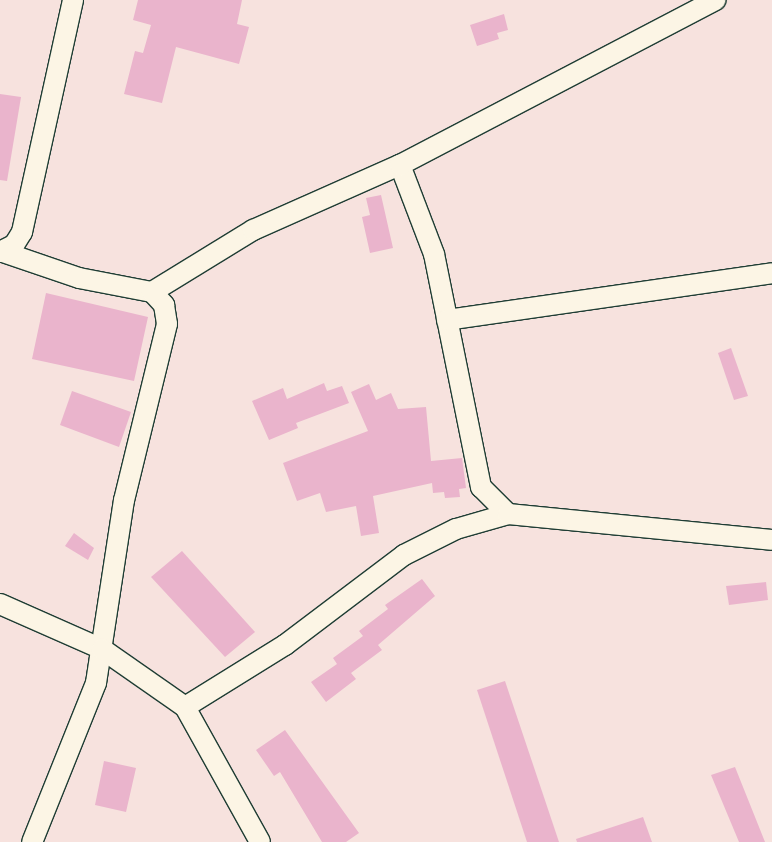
<!DOCTYPE html>
<style>
body{margin:0}
#map{position:relative;width:772px;height:842px;overflow:hidden;background:#f7e2de;font-family:"Architects Daughter",sans-serif}
div>[style]{position:absolute}
[style*='--x']{left:calc(var(--x)*1px);top:calc(var(--y)*1px);width:calc(var(--w)*1px);rotate:calc(var(--a)*1deg)}
.building>*{inset:0;background:#eab4cc}
.roads{filter:drop-shadow(1px 0 #1f3d34) drop-shadow(-1px 0 #1f3d34) drop-shadow(0 1px #1f3d34) drop-shadow(0 -1px #1f3d34)}
.minor>*{height:20px;margin:-10px;padding:0 10px;transform-origin:10px;border-radius:10px;background:#fcf5e5}
span{translate:-50% -50%;white-space:nowrap;text-align:center;line-height:1.15;-webkit-text-stroke:4px #fcf5e5;paint-order:stroke}
</style>
<div id="map">
<div class="building">
<div style="clip-path:polygon(138px 0,242px 0,237px 24px,249px 27px,239px 64px,176px 47px,162px 103px,124px 94px,135px 51px,143px 53px,151px 25px,133px 20px)"></div>
<div style="clip-path:polygon(504px 14px,508px 30px,497px 33px,499px 39px,477px 46px,470px 25px)"></div>
<div style="clip-path:polygon(0 94px,21px 97px,7px 181px,0 180px)"></div>
<div style="clip-path:polygon(381px 195px,393px 248px,370px 253px,362px 217px,370px 215px,366px 198px)"></div>
<div style="clip-path:polygon(46px 293px,148px 317px,134px 381px,32px 359px)"></div>
<div style="clip-path:polygon(731px 348px,748px 396px,734px 400px,718px 353px)"></div>
<div style="clip-path:polygon(324px 383px,327px 391px,342px 386px,349px 403px,296px 423px,298px 428px,269px 440px,252px 401px,283px 388px,287px 399px)"></div>
<div style="clip-path:polygon(369px 384px,376px 400px,391px 393px,398px 409px,426px 407px,431px 461px,462px 458px,466px 488px,459px 489px,460px 497px,445px 498px,444px 492px,433px 493px,432px 483px,373px 496px,379px 533px,361px 536px,356px 506px,326px 512px,320px 493px,297px 501px,283px 463px,368px 431px,351px 392px)"></div>
<div style="clip-path:polygon(72px 391px,131px 412px,119px 447px,60px 425px)"></div>
<div style="clip-path:polygon(74px 533px,94px 548px,88px 560px,65px 546px)"></div>
<div style="clip-path:polygon(182px 551px,255px 632px,225px 657px,151px 577px)"></div>
<div style="clip-path:polygon(422px 579px,435px 596px,378px 645px,382px 650px,351px 673px,356px 679px,326px 702px,311px 682px,337px 664px,333px 658px,363px 636px,359px 631px,388px 609px,385px 605px)"></div>
<div style="clip-path:polygon(766px 582px,768px 600px,729px 605px,726px 586px)"></div>
<div style="clip-path:polygon(505px 681px,559px 842px,527px 842px,477px 690px)"></div>
<div style="clip-path:polygon(285px 730px,359px 833px,346px 842px,322px 842px,280px 772px,274px 776px,256px 750px)"></div>
<div style="clip-path:polygon(104px 761px,136px 768px,126px 812px,95px 805px)"></div>
<div style="clip-path:polygon(735px 767px,765px 842px,739px 842px,711px 775px)"></div>
<div style="clip-path:polygon(643px 817px,652px 842px,577px 842px,576px 839px)"></div>
</div>
<div class="roads">
<div class="minor">
<div style="--x:400;--y:165;--w:95;--a:69.1"></div>
<div style="--x:434;--y:254;--w:238;--a:78.6"></div>
<div style="--x:481;--y:487;--w:38;--a:45"></div>
<div style="--x:0;--y:252;--w:16;--a:-27"></div>
<div style="--x:14;--y:245;--w:15;--a:-58"></div>
<div style="--x:22;--y:232;--w:238;--a:-77.6"></div>
<div style="--x:3;--y:252;--w:80;--a:18.9"></div>
<div style="--x:79;--y:278;--w:74;--a:10.9"></div>
<div style="--x:152;--y:292;--w:18;--a:47"></div>
<div style="--x:164;--y:305;--w:19;--a:81"></div>
<div style="--x:167;--y:324;--w:181;--a:103.7"></div>
<div style="--x:124;--y:500;--w:185;--a:98.7"></div>
<div style="--x:96;--y:683;--w:171;--a:111.9"></div>
<div style="--x:152;--y:292;--w:119;--a:-31.5"></div>
<div style="--x:253;--y:230;--w:161;--a:-23.9"></div>
<div style="--x:400;--y:165;--w:356;--a:-27.6"></div>
<div style="--x:447;--y:320;--w:328;--a:-8.2"></div>
<div style="--x:0;--y:604;--w:111;--a:23.8"></div>
<div style="--x:102;--y:649;--w:101;--a:34.9"></div>
<div style="--x:185;--y:707;--w:154;--a:60.9"></div>
<div style="--x:185;--y:707;--w:118;--a:-31.8"></div>
<div style="--x:285;--y:645;--w:149;--a:-37.1"></div>
<div style="--x:404;--y:555;--w:58;--a:-26.6"></div>
<div style="--x:456;--y:529;--w:54;--a:-16.1"></div>
<div style="--x:508;--y:514;--w:265;--a:5.6"></div>
</div>
</div>
</div>
